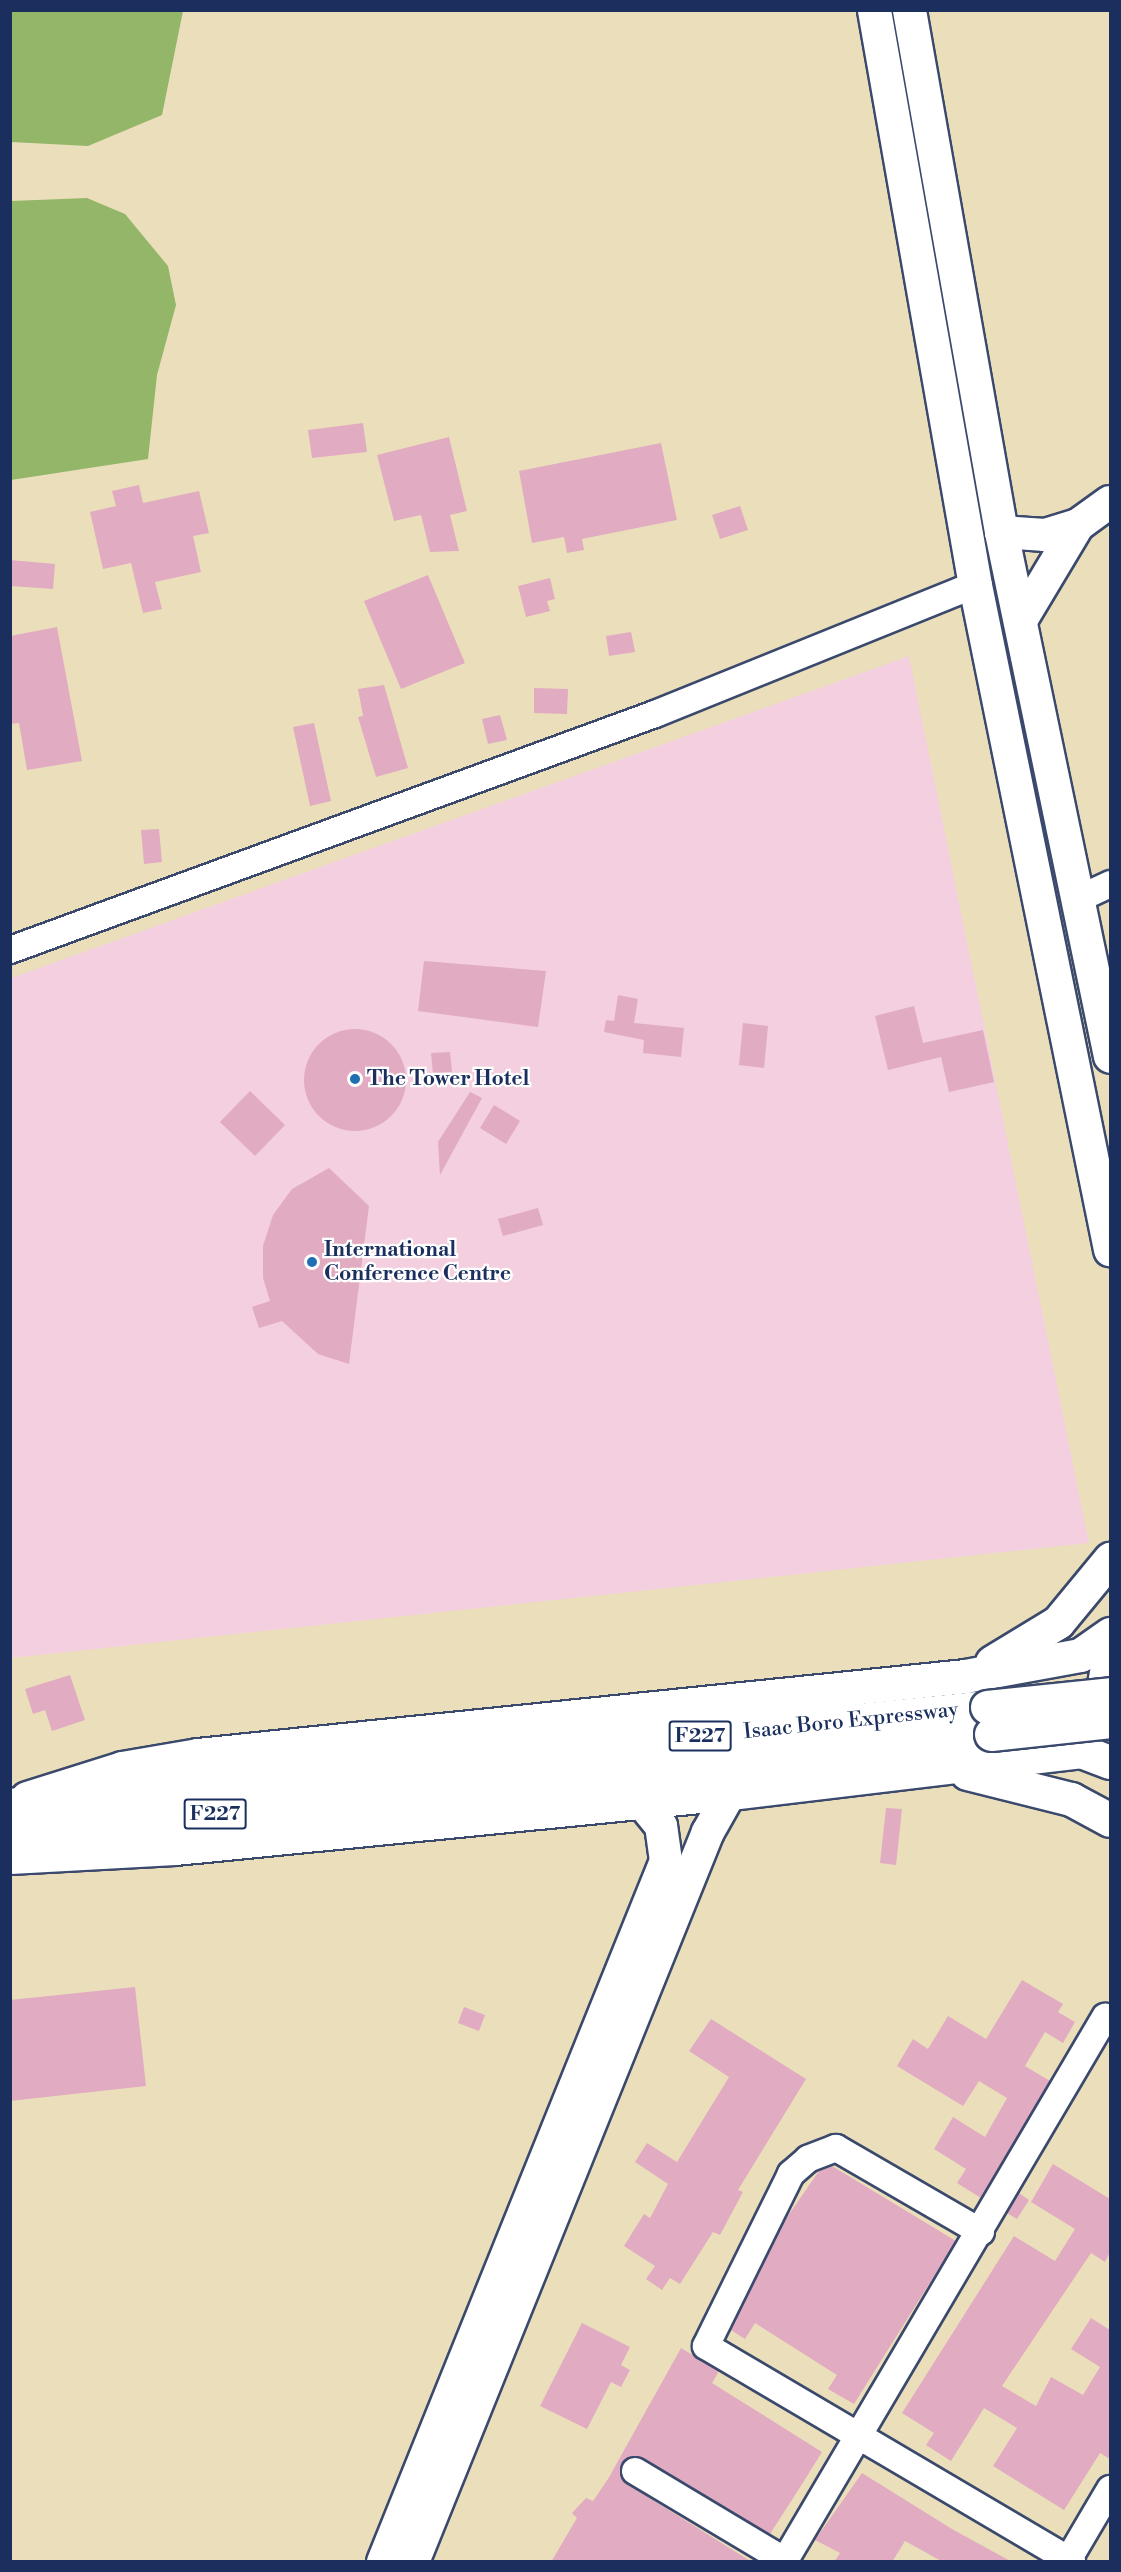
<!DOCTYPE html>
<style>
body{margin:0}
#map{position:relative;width:1121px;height:2572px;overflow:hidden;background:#ebdfbb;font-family:"Libre Bodoni",serif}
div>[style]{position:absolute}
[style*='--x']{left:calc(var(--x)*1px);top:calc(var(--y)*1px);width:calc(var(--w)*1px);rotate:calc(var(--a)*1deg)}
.built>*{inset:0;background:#f3cfdf}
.forest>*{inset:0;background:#94b669}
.building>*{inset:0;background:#e1abc1}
.round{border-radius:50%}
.roads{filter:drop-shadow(2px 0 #3a496c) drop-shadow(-2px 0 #3a496c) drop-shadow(0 2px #3a496c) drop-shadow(0 -2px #3a496c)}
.minor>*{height:26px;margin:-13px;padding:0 13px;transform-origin:13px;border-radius:13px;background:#fff}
.tertiary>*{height:32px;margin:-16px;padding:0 16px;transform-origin:16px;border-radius:16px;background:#fff}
.secondary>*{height:33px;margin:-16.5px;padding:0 16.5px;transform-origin:16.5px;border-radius:16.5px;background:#fff}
.primary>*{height:33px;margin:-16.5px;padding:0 16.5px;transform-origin:16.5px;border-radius:16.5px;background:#fff}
.bridges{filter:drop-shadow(2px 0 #3a496c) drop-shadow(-2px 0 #3a496c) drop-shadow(0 2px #3a496c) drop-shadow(0 -2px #3a496c)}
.primary-bridge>*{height:33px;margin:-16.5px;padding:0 16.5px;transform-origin:16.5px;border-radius:16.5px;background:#fff}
.dots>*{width:16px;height:16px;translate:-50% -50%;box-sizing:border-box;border:3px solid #fff;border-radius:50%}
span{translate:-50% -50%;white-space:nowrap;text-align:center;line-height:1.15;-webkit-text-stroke:4.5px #fff;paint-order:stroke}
.shield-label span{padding:2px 4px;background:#fff;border:2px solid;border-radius:4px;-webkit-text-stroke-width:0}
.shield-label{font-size:20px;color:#1b2f5e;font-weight:700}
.poi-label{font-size:21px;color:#1b2f5e;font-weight:700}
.left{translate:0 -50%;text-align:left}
.street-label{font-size:21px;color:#1b2f5e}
.frame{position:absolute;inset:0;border:12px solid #1b2f5e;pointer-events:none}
</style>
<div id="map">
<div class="built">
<div style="clip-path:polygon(909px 656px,1089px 1543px,11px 1658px,11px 978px)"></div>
</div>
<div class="forest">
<div style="clip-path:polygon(11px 10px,183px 11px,162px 115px,88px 146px,11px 142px)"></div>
<div style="clip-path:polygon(87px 198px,125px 214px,168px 266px,176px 305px,157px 375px,148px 459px,11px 480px,11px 201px)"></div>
</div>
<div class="building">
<div style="clip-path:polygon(363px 423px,367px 452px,312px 458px,308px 430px)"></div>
<div style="clip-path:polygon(449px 437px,467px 511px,450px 515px,459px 551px,430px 552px,421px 515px,394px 521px,377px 455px)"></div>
<div style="clip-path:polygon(661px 443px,677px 520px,582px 539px,584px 550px,567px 553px,564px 537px,532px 543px,519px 471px)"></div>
<div style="clip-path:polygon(139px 485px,143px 503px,199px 491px,209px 533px,193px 536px,201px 572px,155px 582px,162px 609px,143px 613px,131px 563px,103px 569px,90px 512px,116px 506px,112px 491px)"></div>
<div style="clip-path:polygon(740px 506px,748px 530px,720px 539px,712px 515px)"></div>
<div style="clip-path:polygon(10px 560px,55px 564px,53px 589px,10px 586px)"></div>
<div style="clip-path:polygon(428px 575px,465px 663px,401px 689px,364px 601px)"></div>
<div style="clip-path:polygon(550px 578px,555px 599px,547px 601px,550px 611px,526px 617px,518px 586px)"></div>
<div style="clip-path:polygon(57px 627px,82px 761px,27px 770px,19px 723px,10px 724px,10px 636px)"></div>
<div style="clip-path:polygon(631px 632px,635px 652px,609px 656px,606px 636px)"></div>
<div style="clip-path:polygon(384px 685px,408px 768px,376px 777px,358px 717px,363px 716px,358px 689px)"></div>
<div style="clip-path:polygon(534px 688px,568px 689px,567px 714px,534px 713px)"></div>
<div style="clip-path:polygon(500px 715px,507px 740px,488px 744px,482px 719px)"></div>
<div style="clip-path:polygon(314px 723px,331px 801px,310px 806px,293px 727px)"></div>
<div style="clip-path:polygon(159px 829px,162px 862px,144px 864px,141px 830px)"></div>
<div style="clip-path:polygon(424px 961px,546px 971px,538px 1027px,418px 1011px)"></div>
<div style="clip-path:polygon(618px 995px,638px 999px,634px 1023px,684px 1028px,681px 1057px,643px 1053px,644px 1040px,604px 1032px,606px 1020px,614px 1021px)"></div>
<div style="clip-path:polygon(914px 1006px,923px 1043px,983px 1030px,994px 1082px,949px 1092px,941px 1057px,888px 1070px,875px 1016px)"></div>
<div style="clip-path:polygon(743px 1023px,768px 1026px,764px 1068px,739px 1065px)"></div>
<div class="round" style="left:304px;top:1029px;width:102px;height:102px"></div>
<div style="clip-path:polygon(450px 1052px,452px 1072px,433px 1074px,431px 1053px)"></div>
<div style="clip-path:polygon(250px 1091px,285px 1125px,255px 1156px,220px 1122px)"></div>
<div style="clip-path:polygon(470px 1092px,482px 1098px,440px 1175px,438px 1142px)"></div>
<div style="clip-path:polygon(494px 1105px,520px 1121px,506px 1144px,480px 1128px)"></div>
<div style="clip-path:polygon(329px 1168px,369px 1206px,349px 1364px,318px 1354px,282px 1321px,259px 1328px,252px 1307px,270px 1301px,263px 1278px,263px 1246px,273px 1215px,292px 1189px)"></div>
<div style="clip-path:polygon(538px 1208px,543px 1225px,503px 1236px,498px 1219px)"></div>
<div style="clip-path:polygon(70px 1675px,85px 1720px,52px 1731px,45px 1710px,33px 1714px,25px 1689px)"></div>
<div style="clip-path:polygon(886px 1808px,902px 1809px,896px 1865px,880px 1863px)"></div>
<div style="clip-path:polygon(1022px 1980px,1063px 2004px,1058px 2012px,1075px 2022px,1063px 2043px,1045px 2032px,1025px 2066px,1050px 2081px,981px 2198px,957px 2183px,966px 2169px,934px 2149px,953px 2117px,985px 2137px,1007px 2098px,979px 2081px,963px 2106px,897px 2066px,913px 2039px,928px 2049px,948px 2016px,986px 2039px)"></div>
<div style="clip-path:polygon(135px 1987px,146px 2086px,10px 2101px,10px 2000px)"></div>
<div style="clip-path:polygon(464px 2007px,485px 2015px,479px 2031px,458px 2023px)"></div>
<div style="clip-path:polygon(711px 2019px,806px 2079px,738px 2190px,743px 2192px,720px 2235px,713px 2232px,680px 2284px,670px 2278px,662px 2290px,646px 2279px,655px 2266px,624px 2246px,644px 2214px,650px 2218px,668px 2184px,635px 2162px,647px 2143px,677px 2162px,729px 2077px,689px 2051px)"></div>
<div style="clip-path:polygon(1053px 2164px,1110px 2199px,1110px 2252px,1105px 2262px,1091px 2253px,1002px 2386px,1036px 2406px,1051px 2377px,1083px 2395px,1100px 2367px,1071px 2349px,1091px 2318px,1110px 2330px,1110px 2459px,1100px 2453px,1064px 2510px,993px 2466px,1017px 2428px,984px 2408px,951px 2461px,926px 2445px,934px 2433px,902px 2413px,1014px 2236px,1055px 2261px,1075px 2229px,1031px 2202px)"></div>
<div style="clip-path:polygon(832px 2166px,956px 2241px,854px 2404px,828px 2389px,837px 2375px,755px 2323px,745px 2339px,731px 2330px,785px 2220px,819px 2171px)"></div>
<div style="clip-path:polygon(1019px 2193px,1029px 2200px,1017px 2219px,1007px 2213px)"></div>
<div style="clip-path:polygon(582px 2323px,630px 2347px,621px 2365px,630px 2370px,621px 2387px,611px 2382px,587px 2429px,540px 2406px)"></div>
<div style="clip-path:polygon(681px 2348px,719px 2371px,712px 2383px,822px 2452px,804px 2481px,770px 2534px,643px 2458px,628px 2458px,620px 2470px,627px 2484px,752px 2562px,551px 2562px,577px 2518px,572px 2513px,586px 2498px,593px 2501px,608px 2479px)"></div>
<div style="clip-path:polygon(862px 2473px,952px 2529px,1012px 2562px,943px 2562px,905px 2541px,892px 2562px,834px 2562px,840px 2553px,815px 2540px)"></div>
</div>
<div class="roads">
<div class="minor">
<div style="--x:1076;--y:900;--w:38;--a:-25"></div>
<div style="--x:10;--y:950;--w:687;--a:-20.1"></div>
<div style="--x:655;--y:714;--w:345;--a:-22"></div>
<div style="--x:981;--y:2232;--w:168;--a:-149.9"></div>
<div style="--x:836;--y:2148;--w:30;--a:159"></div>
<div style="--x:808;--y:2159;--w:23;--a:139"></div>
<div style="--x:791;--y:2174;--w:192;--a:116.3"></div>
<div style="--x:706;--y:2346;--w:425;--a:30.5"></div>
<div style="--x:635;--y:2471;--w:177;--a:30.9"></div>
<div style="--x:784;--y:2562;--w:633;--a:-59.5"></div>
<div style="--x:1067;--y:2562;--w:85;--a:-59.5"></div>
</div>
<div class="tertiary">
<div style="--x:1001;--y:532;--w:44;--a:3.9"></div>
<div style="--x:1045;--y:535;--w:34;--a:-17"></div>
<div style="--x:1078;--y:525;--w:39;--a:-36"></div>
<div style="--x:1020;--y:622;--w:113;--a:-59.1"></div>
<div style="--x:383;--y:2562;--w:756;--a:-68.02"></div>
<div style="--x:666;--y:1861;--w:35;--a:-98"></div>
<div style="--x:661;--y:1826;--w:33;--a:-129"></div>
<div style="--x:413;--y:2562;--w:787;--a:-68"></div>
<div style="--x:708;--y:1832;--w:45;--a:-60.6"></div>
</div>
<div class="secondary">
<div style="--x:874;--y:10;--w:584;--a:80.04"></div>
<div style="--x:975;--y:585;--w:678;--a:78.51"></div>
<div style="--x:909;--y:10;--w:530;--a:80"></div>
<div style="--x:1001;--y:532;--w:535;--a:78.25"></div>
<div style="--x:992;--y:1662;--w:77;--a:-31.2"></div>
<div style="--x:1058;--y:1622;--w:82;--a:-50.5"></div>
<div style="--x:1107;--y:1722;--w:21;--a:-107"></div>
<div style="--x:1101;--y:1702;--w:55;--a:-80.5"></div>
<div style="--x:967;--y:1773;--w:107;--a:14"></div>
<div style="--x:1071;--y:1799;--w:44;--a:28.3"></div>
<div style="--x:27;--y:1798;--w:100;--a:-17.5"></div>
<div style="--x:122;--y:1768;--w:77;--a:-9.7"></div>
<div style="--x:198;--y:1755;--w:771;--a:-5.88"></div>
<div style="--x:965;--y:1676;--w:117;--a:-10.3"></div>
<div style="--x:1080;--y:1655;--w:37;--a:-35"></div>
<div style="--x:10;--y:1857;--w:165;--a:-3.1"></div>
<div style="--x:175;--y:1848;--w:558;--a:-5.66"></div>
<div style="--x:730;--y:1793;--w:354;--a:-6.8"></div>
<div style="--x:1081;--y:1751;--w:31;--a:21"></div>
</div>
<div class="primary">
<div style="--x:10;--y:1805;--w:982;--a:-5.73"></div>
<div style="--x:10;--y:1836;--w:986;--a:-5.94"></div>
</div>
</div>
<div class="bridges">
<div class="primary-bridge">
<div style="--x:987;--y:1707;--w:124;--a:-6"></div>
<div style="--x:991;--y:1734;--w:120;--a:-6.2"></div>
</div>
</div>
<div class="dots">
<div style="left:355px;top:1079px;background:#1f6fb2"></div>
<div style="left:312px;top:1262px;background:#1f6fb2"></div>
</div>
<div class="shield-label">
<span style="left:700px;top:1736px">F227</span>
<span style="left:215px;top:1814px">F227</span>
</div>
<div class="poi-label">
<span class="left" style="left:367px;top:1079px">The Tower Hotel</span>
<span class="left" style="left:324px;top:1262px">International<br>Conference Centre</span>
</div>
<div class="street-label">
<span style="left:851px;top:1721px;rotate:-6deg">Isaac Boro Expressway</span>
</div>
<div class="frame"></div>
</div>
